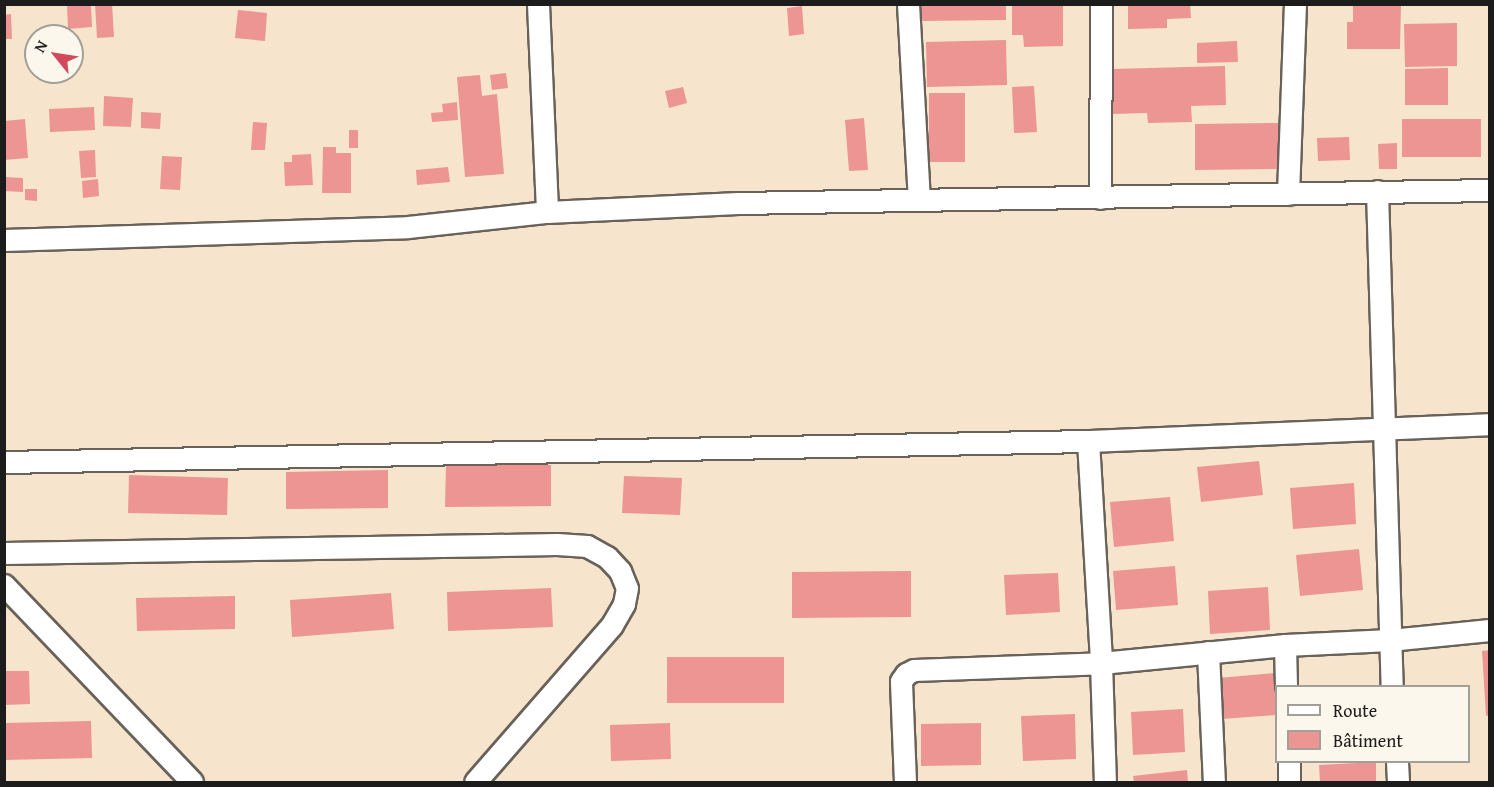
<!DOCTYPE html>
<meta charset="utf-8">
<style>
body{margin:0}
#map{position:relative;width:1494px;height:787px;overflow:hidden;background:#f6e5cc;font-family:"Gentium Book Plus",serif}
div>[style]{position:absolute}
[style*='--x']{left:calc(var(--x)*1px);top:calc(var(--y)*1px);width:calc(var(--w)*1px);rotate:calc(var(--a)*1deg)}
.building>*{inset:0;background:#ec9592}
.roads{filter:drop-shadow(2px 0 #68625a) drop-shadow(-2px 0 #68625a) drop-shadow(0 2px #68625a) drop-shadow(0 -2px #68625a)}
.minor>*{height:21px;margin:-10.5px;padding:0 10.5px;transform-origin:10.5px;border-radius:10.5px;background:#fff}
span{translate:-50% -50%;white-space:nowrap;text-align:center;line-height:1.15;-webkit-text-stroke:4.5px #fbf7ec;paint-order:stroke}
.frame{position:absolute;inset:0;border:6px solid #1c1c1c;pointer-events:none}
.legend{position:absolute;left:1275px;top:685px;width:195px;height:78px;box-sizing:border-box;background:#fbf7ec;border:2px solid #a29f99;margin:0;padding:8px 10px;list-style:none;font-size:18px;color:#1c1c1c}
.legend li{display:flex;align-items:center;gap:12px;height:30px}
.legend b{width:30px;border:2px solid #a29f99}
.north{position:absolute;left:24px;top:24px;width:60px;height:60px;box-sizing:border-box;background:#fbf7ec;border:2px solid #a29f99;border-radius:50%;rotate:300deg;font-size:16px;font-weight:700;line-height:24px;text-align:center;color:#1c1c1c}
.north::after{content:'';display:block;margin:auto;width:21px;height:27px;background:#d1495b;clip-path:polygon(50% 0,100% 100%,50% 72%,0 100%)}
</style>
<div id="map">
<div class="building">
<div style="clip-path:polygon(67px 4px,91px 4px,92px 27px,68px 29px)"></div>
<div style="clip-path:polygon(95px 4px,112px 4px,114px 37px,97px 38px)"></div>
<div style="clip-path:polygon(920px 4px,1006px 4px,1006px 20px,920px 21px)"></div>
<div style="clip-path:polygon(1012px 4px,1063px 4px,1063px 46px,1024px 47px,1023px 35px,1012px 35px)"></div>
<div style="clip-path:polygon(1128px 4px,1190px 4px,1191px 18px,1167px 19px,1167px 28px,1128px 29px)"></div>
<div style="clip-path:polygon(1353px 4px,1401px 4px,1400px 49px,1347px 49px,1347px 22px,1353px 22px)"></div>
<div style="clip-path:polygon(802px 6px,804px 34px,789px 36px,787px 8px)"></div>
<div style="clip-path:polygon(238px 10px,267px 13px,265px 41px,235px 38px)"></div>
<div style="clip-path:polygon(11px 14px,12px 39px,4px 39px,4px 15px)"></div>
<div style="clip-path:polygon(1457px 23px,1457px 66px,1405px 67px,1404px 24px)"></div>
<div style="clip-path:polygon(1006px 40px,1007px 85px,927px 87px,926px 42px)"></div>
<div style="clip-path:polygon(1237px 41px,1238px 62px,1197px 63px,1197px 43px)"></div>
<div style="clip-path:polygon(1225px 66px,1226px 105px,1191px 106px,1192px 122px,1148px 123px,1147px 113px,1113px 114px,1112px 69px)"></div>
<div style="clip-path:polygon(1448px 68px,1448px 105px,1405px 105px,1405px 69px)"></div>
<div style="clip-path:polygon(506px 73px,508px 88px,492px 90px,490px 75px)"></div>
<div style="clip-path:polygon(480px 75px,482px 96px,497px 94px,504px 174px,465px 177px,457px 77px)"></div>
<div style="clip-path:polygon(1034px 86px,1037px 132px,1014px 133px,1012px 87px)"></div>
<div style="clip-path:polygon(683px 87px,687px 103px,669px 108px,665px 91px)"></div>
<div style="clip-path:polygon(929px 93px,965px 93px,965px 162px,929px 162px)"></div>
<div style="clip-path:polygon(104px 96px,133px 98px,131px 127px,103px 126px)"></div>
<div style="clip-path:polygon(457px 102px,458px 120px,432px 122px,431px 113px,443px 112px,442px 104px)"></div>
<div style="clip-path:polygon(94px 107px,95px 130px,50px 132px,49px 109px)"></div>
<div style="clip-path:polygon(141px 112px,161px 113px,160px 129px,141px 128px)"></div>
<div style="clip-path:polygon(864px 118px,868px 170px,849px 171px,845px 120px)"></div>
<div style="clip-path:polygon(25px 119px,28px 158px,4px 160px,4px 121px)"></div>
<div style="clip-path:polygon(1402px 119px,1481px 119px,1481px 157px,1402px 157px)"></div>
<div style="clip-path:polygon(253px 122px,267px 123px,265px 150px,251px 150px)"></div>
<div style="clip-path:polygon(1278px 123px,1278px 169px,1195px 170px,1195px 124px)"></div>
<div style="clip-path:polygon(349px 130px,358px 130px,358px 148px,349px 148px)"></div>
<div style="clip-path:polygon(1349px 137px,1350px 160px,1318px 161px,1317px 138px)"></div>
<div style="clip-path:polygon(1397px 143px,1397px 169px,1379px 169px,1378px 144px)"></div>
<div style="clip-path:polygon(323px 147px,336px 147px,336px 153px,351px 153px,351px 193px,322px 193px)"></div>
<div style="clip-path:polygon(95px 150px,96px 177px,81px 178px,79px 151px)"></div>
<div style="clip-path:polygon(311px 154px,313px 185px,285px 186px,284px 162px,292px 162px,292px 155px)"></div>
<div style="clip-path:polygon(162px 156px,182px 157px,180px 190px,160px 189px)"></div>
<div style="clip-path:polygon(448px 167px,450px 182px,417px 185px,416px 170px)"></div>
<div style="clip-path:polygon(4px 177px,23px 178px,23px 192px,4px 191px)"></div>
<div style="clip-path:polygon(98px 179px,99px 196px,83px 198px,82px 181px)"></div>
<div style="clip-path:polygon(25px 189px,37px 189px,37px 201px,25px 200px)"></div>
<div style="clip-path:polygon(1259px 461px,1263px 495px,1201px 502px,1197px 467px)"></div>
<div style="clip-path:polygon(446px 465px,551px 465px,551px 506px,445px 507px)"></div>
<div style="clip-path:polygon(388px 470px,388px 508px,286px 509px,286px 472px)"></div>
<div style="clip-path:polygon(129px 475px,228px 478px,227px 515px,128px 513px)"></div>
<div style="clip-path:polygon(624px 476px,682px 478px,680px 515px,622px 513px)"></div>
<div style="clip-path:polygon(1354px 483px,1356px 524px,1293px 529px,1290px 488px)"></div>
<div style="clip-path:polygon(1170px 497px,1174px 541px,1114px 547px,1110px 502px)"></div>
<div style="clip-path:polygon(1359px 549px,1363px 590px,1300px 596px,1296px 555px)"></div>
<div style="clip-path:polygon(1175px 566px,1178px 605px,1116px 610px,1113px 571px)"></div>
<div style="clip-path:polygon(911px 571px,911px 617px,792px 618px,792px 572px)"></div>
<div style="clip-path:polygon(1058px 573px,1060px 612px,1006px 615px,1004px 575px)"></div>
<div style="clip-path:polygon(1268px 587px,1270px 630px,1210px 634px,1208px 591px)"></div>
<div style="clip-path:polygon(551px 588px,553px 627px,448px 631px,447px 592px)"></div>
<div style="clip-path:polygon(391px 593px,394px 629px,292px 637px,290px 600px)"></div>
<div style="clip-path:polygon(235px 596px,235px 629px,137px 631px,136px 598px)"></div>
<div style="clip-path:polygon(1490px 650px,1490px 715px,1486px 716px,1482px 651px)"></div>
<div style="clip-path:polygon(667px 657px,784px 657px,784px 703px,667px 703px)"></div>
<div style="clip-path:polygon(4px 671px,29px 671px,30px 704px,4px 705px)"></div>
<div style="clip-path:polygon(1276px 673px,1276px 715px,1222px 719px,1218px 678px)"></div>
<div style="clip-path:polygon(1183px 709px,1185px 752px,1133px 755px,1131px 712px)"></div>
<div style="clip-path:polygon(1075px 714px,1076px 759px,1023px 761px,1021px 716px)"></div>
<div style="clip-path:polygon(91px 721px,92px 758px,4px 760px,4px 723px)"></div>
<div style="clip-path:polygon(670px 723px,671px 759px,611px 761px,610px 725px)"></div>
<div style="clip-path:polygon(981px 723px,981px 765px,921px 766px,921px 724px)"></div>
<div style="clip-path:polygon(1376px 762px,1376px 782px,1320px 782px,1319px 765px)"></div>
<div style="clip-path:polygon(1187px 770px,1188px 782px,1134px 782px,1133px 776px)"></div>
</div>
<div class="roads">
<div class="minor">
<div style="--x:538;--y:4;--w:208;--a:87.5"></div>
<div style="--x:908;--y:4;--w:196;--a:86.8"></div>
<div style="--x:1377;--y:191;--w:495;--a:88.3"></div>
<div style="--x:1288;--y:194;--w:190;--a:-87.9"></div>
<div style="--x:1100;--y:198;--w:194;--a:-89.7"></div>
<div style="--x:4;--y:240;--w:404;--a:-1.8"></div>
<div style="--x:408;--y:227;--w:140;--a:-6.2"></div>
<div style="--x:547;--y:212;--w:191;--a:-2.7"></div>
<div style="--x:738;--y:203;--w:752;--a:-0.99"></div>
<div style="--x:1088;--y:441;--w:222;--a:86.6"></div>
<div style="--x:1101;--y:663;--w:119;--a:88.1"></div>
<div style="--x:4;--y:462;--w:1084;--a:-1.11"></div>
<div style="--x:1088;--y:441;--w:402;--a:-2.4"></div>
<div style="--x:4;--y:553;--w:553;--a:-0.93"></div>
<div style="--x:557;--y:544;--w:30;--a:4"></div>
<div style="--x:587;--y:546;--w:23;--a:29"></div>
<div style="--x:607;--y:557;--w:19;--a:47"></div>
<div style="--x:620;--y:571;--w:18;--a:68"></div>
<div style="--x:627;--y:588;--w:16;--a:101"></div>
<div style="--x:624;--y:604;--w:24;--a:120"></div>
<div style="--x:612;--y:625;--w:208;--a:131.1"></div>
<div style="--x:4;--y:585;--w:272;--a:46.3"></div>
<div style="--x:1285;--y:645;--w:41;--a:88.6"></div>
<div style="--x:1208;--y:652;--w:130;--a:87.4"></div>
<div style="--x:1289;--y:762;--w:20;--a:90"></div>
<div style="--x:1397;--y:762;--w:20;--a:87"></div>
<div style="--x:905;--y:782;--w:101;--a:-92.3"></div>
<div style="--x:901;--y:681;--w:9;--a:-54"></div>
<div style="--x:906;--y:674;--w:9;--a:-27"></div>
<div style="--x:914;--y:670;--w:187;--a:-2.1"></div>
<div style="--x:1101;--y:663;--w:185;--a:-5.6"></div>
<div style="--x:1285;--y:645;--w:105;--a:-2.7"></div>
<div style="--x:1390;--y:640;--w:100;--a:-5.7"></div>
</div>
</div>
<div class="frame"></div>
<ul class="legend">
<li><b style="height:8px;background:#fff"></b>Route</li>
<li><b style="height:16px;background:#ec9592"></b>Bâtiment</li>
</ul>
<div class="north">N</div>
</div>
